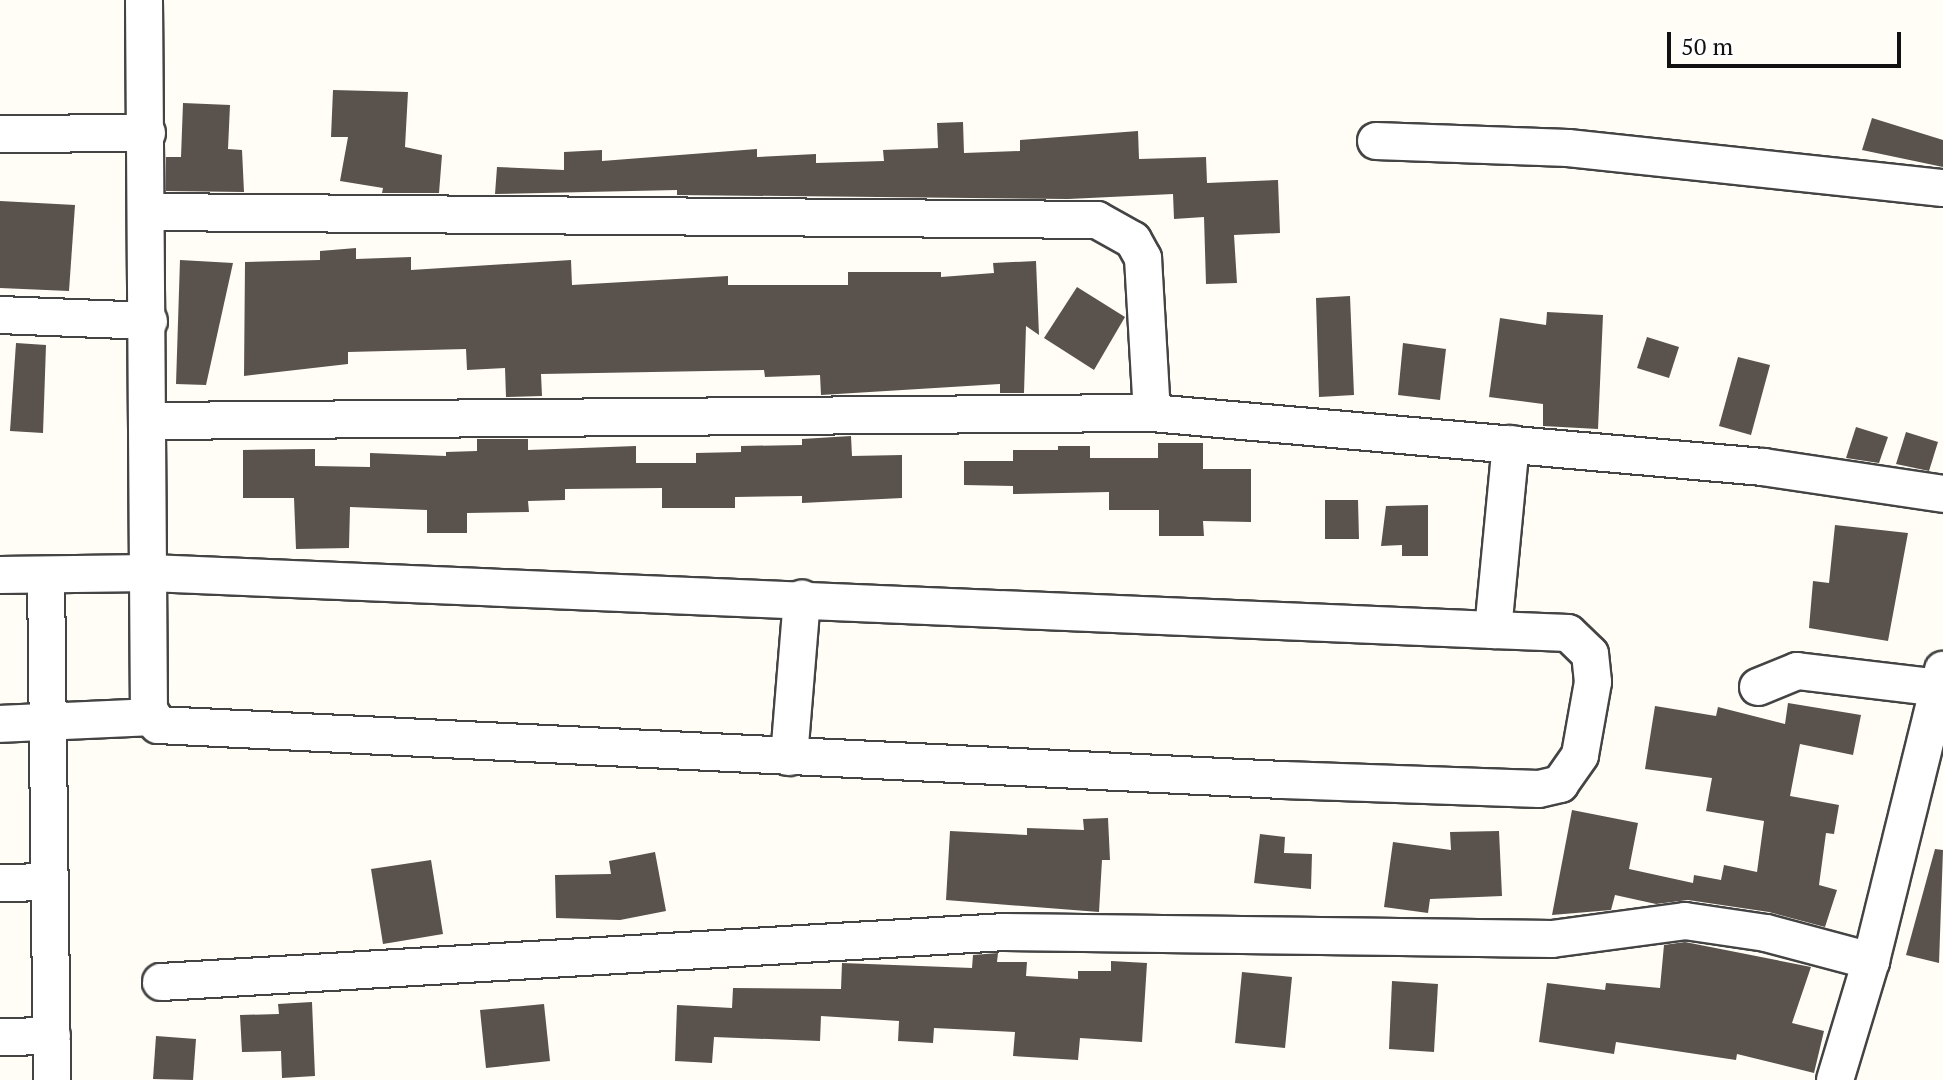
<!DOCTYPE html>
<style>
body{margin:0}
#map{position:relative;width:1943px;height:1080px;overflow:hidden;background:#fffdf5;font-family:"PT Serif",serif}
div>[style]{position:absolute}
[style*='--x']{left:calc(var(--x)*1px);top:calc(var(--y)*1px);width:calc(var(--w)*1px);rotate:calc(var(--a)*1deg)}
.building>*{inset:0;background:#5a524d}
.roads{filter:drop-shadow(2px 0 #444) drop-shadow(-2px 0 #444) drop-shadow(0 2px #444) drop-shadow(0 -2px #444)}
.street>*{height:36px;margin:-18px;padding:0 18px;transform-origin:18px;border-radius:18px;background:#fff}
span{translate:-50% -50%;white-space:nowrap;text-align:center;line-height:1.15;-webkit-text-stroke:8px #fff;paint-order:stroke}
.scale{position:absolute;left:1667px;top:32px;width:234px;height:36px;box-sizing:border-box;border:4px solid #111;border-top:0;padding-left:10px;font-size:24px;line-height:28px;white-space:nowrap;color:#111;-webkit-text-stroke:6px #fff;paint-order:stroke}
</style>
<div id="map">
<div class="building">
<div style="clip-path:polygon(333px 90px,408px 92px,405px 147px,442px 155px,439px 193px,382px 193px,383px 188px,340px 181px,348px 137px,331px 137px)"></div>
<div style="clip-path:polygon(183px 103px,230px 105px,228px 149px,242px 150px,244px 192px,166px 191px,166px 157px,181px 157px)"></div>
<div style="clip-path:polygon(1872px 118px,1943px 140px,1943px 167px,1862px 150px)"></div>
<div style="clip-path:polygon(963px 122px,964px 153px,1020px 151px,1020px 140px,1138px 131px,1139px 159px,1206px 157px,1207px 183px,1278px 180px,1280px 233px,1234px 235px,1237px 283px,1206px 284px,1204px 217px,1174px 219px,1173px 194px,1068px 199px,677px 195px,677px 190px,495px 194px,497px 167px,564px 170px,564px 152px,602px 150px,602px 161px,757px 149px,757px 157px,816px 154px,816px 163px,884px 161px,883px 150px,938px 148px,937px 123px)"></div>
<div style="clip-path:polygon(0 201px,75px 205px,69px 291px,0 288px)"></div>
<div style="clip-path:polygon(356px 248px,356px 259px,411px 257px,411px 270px,571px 260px,572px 285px,728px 276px,728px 285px,848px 285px,848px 272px,941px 272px,941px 277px,994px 273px,993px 263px,1036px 261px,1039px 335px,1026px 326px,1024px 393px,1000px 393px,1000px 384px,821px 395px,820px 375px,765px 377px,764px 370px,541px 374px,542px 396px,506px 397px,505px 368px,467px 370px,466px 349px,348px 352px,348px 364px,244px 376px,245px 262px,320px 260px,320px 251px)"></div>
<div style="clip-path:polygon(180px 260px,233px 263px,206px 385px,176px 384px)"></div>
<div style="clip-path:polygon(1077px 287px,1125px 317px,1094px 370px,1044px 338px)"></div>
<div style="clip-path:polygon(1350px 296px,1354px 395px,1319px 397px,1316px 298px)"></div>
<div style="clip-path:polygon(1547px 312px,1603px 315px,1598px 429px,1543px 426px,1543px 404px,1489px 397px,1500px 318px,1546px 325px)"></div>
<div style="clip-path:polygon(1647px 337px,1679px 347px,1669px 378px,1637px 368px)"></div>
<div style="clip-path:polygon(16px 343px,46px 345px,43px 433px,10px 431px)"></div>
<div style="clip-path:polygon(1403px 343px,1446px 349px,1440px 400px,1398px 395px)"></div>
<div style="clip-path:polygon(1738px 357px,1770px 365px,1751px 435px,1719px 426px)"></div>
<div style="clip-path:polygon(1856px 427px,1888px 437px,1879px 463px,1846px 458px)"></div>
<div style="clip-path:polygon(1906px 432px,1938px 442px,1929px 471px,1896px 464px)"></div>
<div style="clip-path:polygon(851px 436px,852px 456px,902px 455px,902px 498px,802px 503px,802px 496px,735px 497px,735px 508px,662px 508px,662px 488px,565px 489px,565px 500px,528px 501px,529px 512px,467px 513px,467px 533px,427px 533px,427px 510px,350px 507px,349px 548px,296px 549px,294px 498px,243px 498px,243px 450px,315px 449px,315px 466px,370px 467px,370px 453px,446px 456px,446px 452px,477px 451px,477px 439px,528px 439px,528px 450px,636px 446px,636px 463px,696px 463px,696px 453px,741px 452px,741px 446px,802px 445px,802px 439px)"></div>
<div style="clip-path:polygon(1158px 443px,1203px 443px,1203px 469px,1251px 469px,1251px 522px,1203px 521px,1204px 536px,1159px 536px,1159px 510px,1109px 510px,1109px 492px,1013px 494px,1013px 486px,964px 485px,964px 461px,1013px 461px,1013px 450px,1058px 450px,1058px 446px,1090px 446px,1090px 458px,1158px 458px)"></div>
<div style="clip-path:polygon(1325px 500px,1358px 500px,1359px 539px,1325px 539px)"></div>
<div style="clip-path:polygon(1428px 505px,1428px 556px,1402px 556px,1402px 545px,1381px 546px,1386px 506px)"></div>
<div style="clip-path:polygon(1835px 525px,1908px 533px,1888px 641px,1809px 628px,1813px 581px,1829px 583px)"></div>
<div style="clip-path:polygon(1788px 703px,1861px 715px,1853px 755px,1800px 744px,1790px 796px,1839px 805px,1834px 834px,1826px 833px,1819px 885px,1837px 890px,1825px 927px,1769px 912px,1688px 900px,1656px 904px,1615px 895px,1611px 910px,1552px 915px,1572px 810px,1638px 823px,1629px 869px,1693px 883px,1694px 875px,1721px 880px,1724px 865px,1757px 872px,1764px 821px,1706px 811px,1712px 778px,1645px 769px,1655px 706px,1716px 716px,1718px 707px,1785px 724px)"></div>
<div style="clip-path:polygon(1108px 818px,1110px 860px,1102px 860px,1099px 912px,946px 900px,950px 831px,1027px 835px,1027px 828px,1084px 830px,1083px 819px)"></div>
<div style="clip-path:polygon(1499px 831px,1502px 896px,1430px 899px,1428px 913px,1384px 907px,1393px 842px,1451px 850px,1450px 832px)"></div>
<div style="clip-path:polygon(1260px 834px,1285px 837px,1284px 853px,1312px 854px,1311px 889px,1254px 883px)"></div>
<div style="clip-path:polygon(1935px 849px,1943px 850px,1939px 963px,1906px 955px)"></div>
<div style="clip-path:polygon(655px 852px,666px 911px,620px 920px,556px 918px,555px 875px,611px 874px,609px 861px)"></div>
<div style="clip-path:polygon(431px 860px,443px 934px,383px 944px,371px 869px)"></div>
<div style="clip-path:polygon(1685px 942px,1811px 967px,1792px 1023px,1824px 1031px,1814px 1073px,1737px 1054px,1736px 1060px,1616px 1042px,1614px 1054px,1539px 1042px,1547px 983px,1605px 990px,1606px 983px,1660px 988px,1664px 945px)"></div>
<div style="clip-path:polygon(998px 953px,997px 962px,1027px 962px,1026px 976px,1078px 979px,1078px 971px,1111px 971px,1111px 961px,1147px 963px,1142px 1042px,1080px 1038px,1078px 1060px,1013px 1056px,1015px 1032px,934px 1028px,933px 1043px,898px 1041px,899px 1021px,821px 1016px,820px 1041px,714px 1037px,712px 1063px,675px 1061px,677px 1005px,732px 1008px,733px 988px,841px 989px,842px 963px,972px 968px,973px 955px)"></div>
<div style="clip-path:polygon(1242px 972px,1292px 977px,1285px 1048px,1235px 1043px)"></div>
<div style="clip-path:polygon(1392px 981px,1438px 984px,1434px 1052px,1389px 1049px)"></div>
<div style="clip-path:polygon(312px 1002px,315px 1076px,282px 1078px,281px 1051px,242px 1052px,240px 1015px,279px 1014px,278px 1004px)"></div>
<div style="clip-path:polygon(544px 1004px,550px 1061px,486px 1068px,480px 1010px)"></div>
<div style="clip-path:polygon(156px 1036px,196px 1039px,193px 1080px,153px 1079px)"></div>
</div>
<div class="roads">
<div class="street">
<div style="--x:144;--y:0;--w:709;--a:89.6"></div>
<div style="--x:149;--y:709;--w:18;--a:61"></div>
<div style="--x:158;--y:725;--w:1126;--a:2.8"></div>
<div style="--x:1283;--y:780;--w:256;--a:2"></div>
<div style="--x:1539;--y:789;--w:22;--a:-13"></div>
<div style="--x:1560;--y:784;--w:35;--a:-55"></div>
<div style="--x:1580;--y:755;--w:74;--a:-79.9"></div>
<div style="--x:1593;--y:682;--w:28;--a:-96"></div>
<div style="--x:1590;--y:654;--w:30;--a:-136"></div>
<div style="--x:1568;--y:633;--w:75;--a:-177.7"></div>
<div style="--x:0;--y:134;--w:147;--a:-0.4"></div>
<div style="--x:1376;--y:141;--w:192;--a:2.1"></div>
<div style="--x:1568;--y:148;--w:377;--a:6.1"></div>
<div style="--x:148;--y:212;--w:949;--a:0.48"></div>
<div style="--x:1097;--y:220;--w:41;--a:29.1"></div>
<div style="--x:1133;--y:240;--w:21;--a:61"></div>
<div style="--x:1143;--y:258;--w:155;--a:86.7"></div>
<div style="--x:0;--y:315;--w:149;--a:2.3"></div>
<div style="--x:149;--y:421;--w:1003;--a:-0.46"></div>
<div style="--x:1152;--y:413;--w:613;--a:5.05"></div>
<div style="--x:1763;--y:467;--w:182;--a:8.5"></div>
<div style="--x:0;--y:575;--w:150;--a:-0.8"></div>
<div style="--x:150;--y:573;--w:1344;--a:2.43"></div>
<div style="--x:1493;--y:630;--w:187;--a:-84.5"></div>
<div style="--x:46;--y:575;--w:505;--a:89.32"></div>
<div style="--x:1758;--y:687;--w:42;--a:-22.3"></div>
<div style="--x:1797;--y:671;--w:143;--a:6.8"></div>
<div style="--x:0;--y:724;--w:152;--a:-2.6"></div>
<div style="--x:789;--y:757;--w:159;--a:-85.3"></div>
<div style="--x:0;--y:883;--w:50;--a:-1.1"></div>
<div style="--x:161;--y:982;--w:845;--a:-3.39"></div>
<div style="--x:1005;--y:932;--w:547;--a:0.73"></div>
<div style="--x:1552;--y:939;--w:134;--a:-7.7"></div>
<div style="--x:1685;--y:921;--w:82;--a:8.4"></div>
<div style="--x:1766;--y:933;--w:109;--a:14.9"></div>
<div style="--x:0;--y:1037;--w:52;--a:-1.1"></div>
<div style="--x:1835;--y:1080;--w:124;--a:-73.2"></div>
<div style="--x:1871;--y:961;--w:300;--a:-76.1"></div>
</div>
</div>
<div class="scale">50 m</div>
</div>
